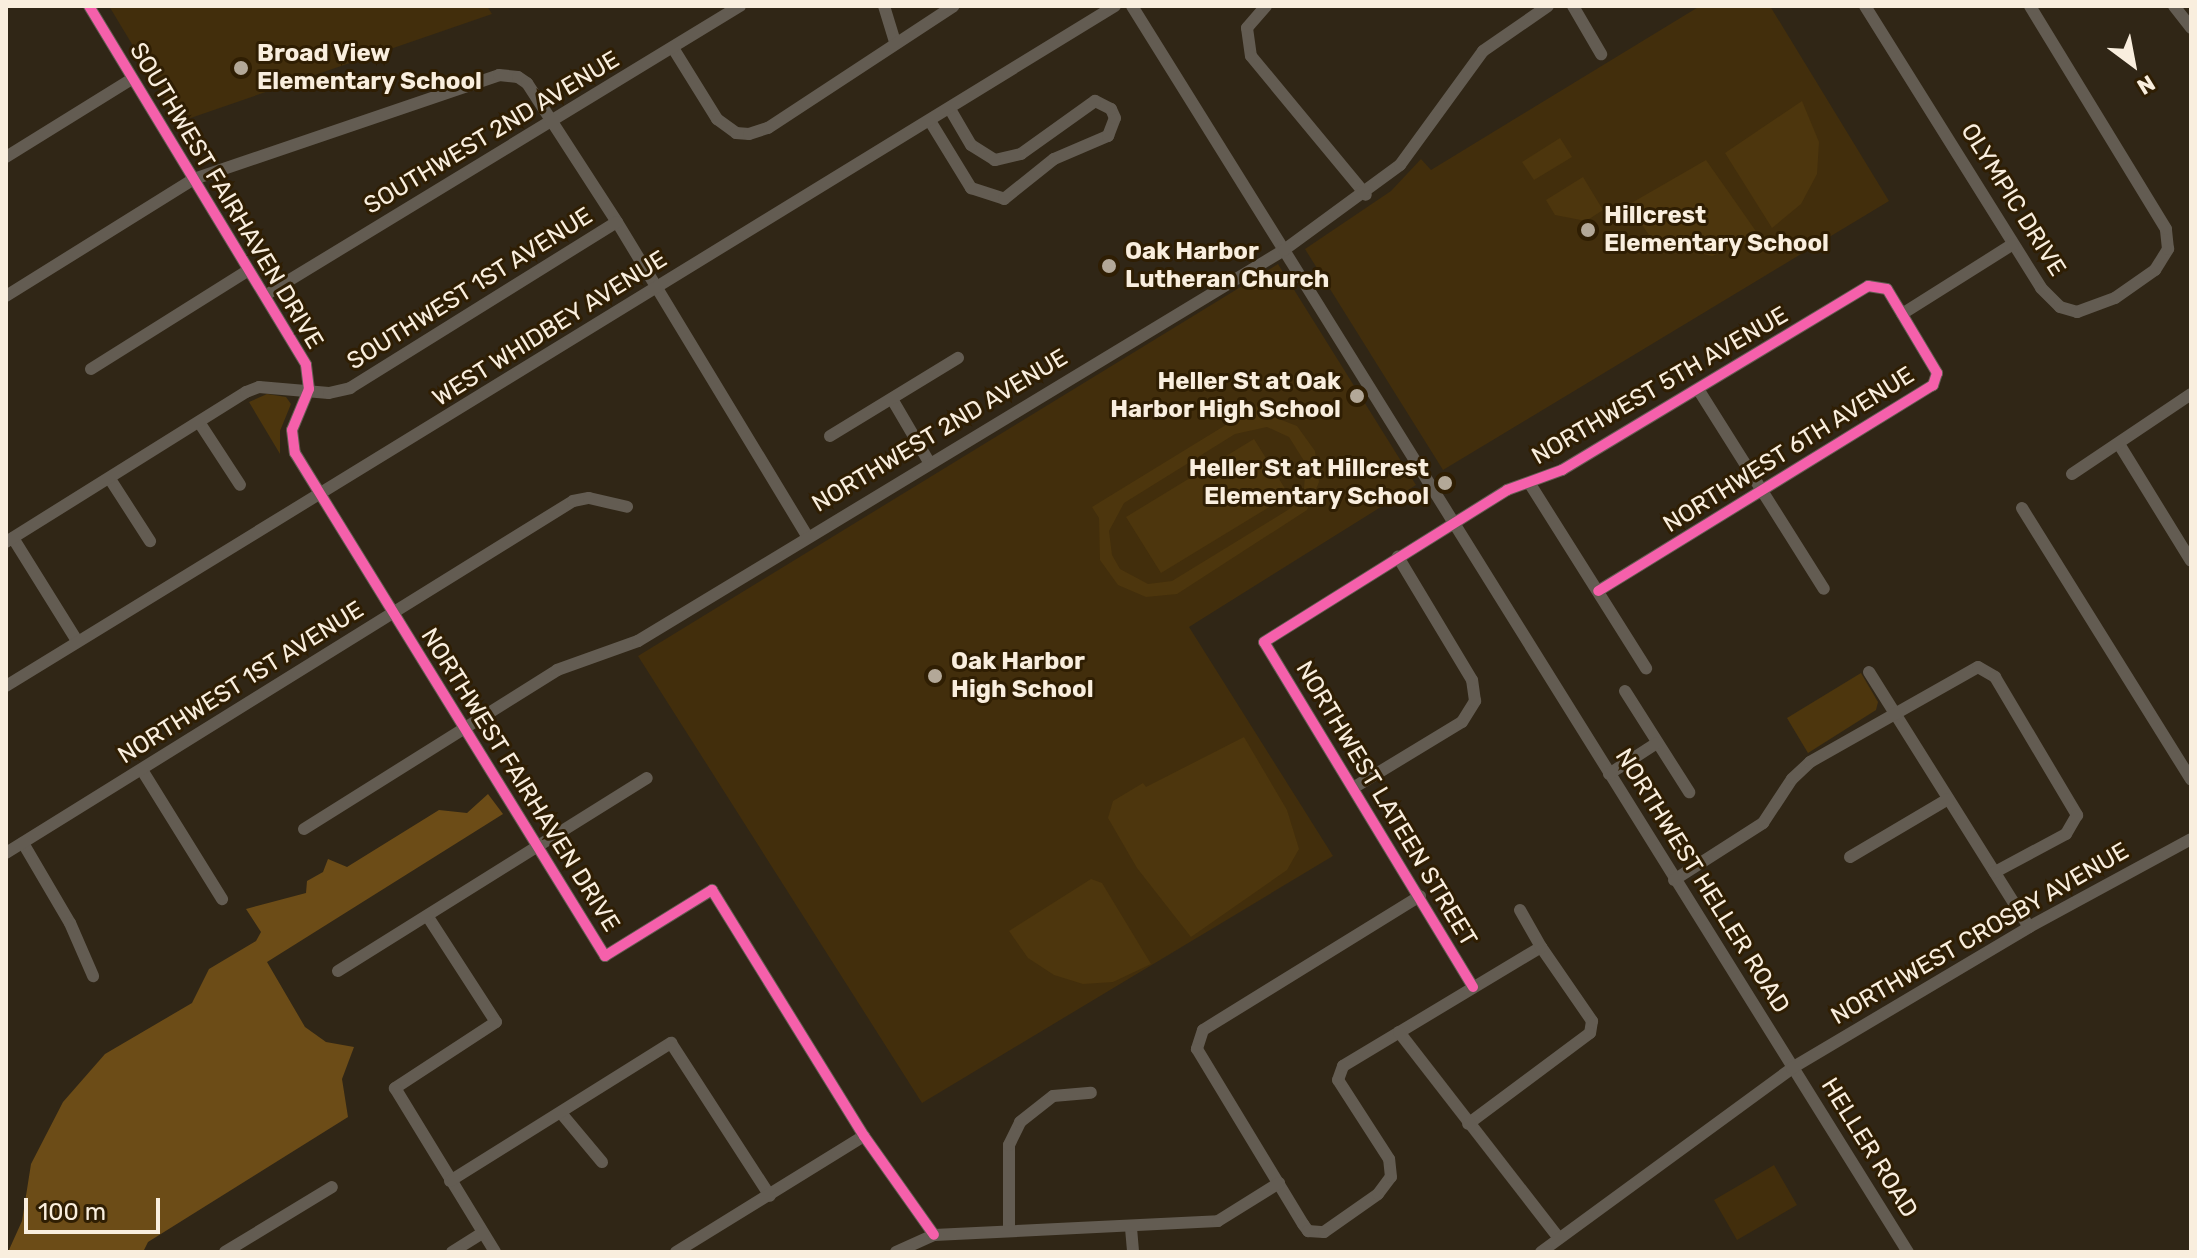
<!DOCTYPE html>
<style>
body{margin:0}
#map{position:relative;width:2197px;height:1258px;overflow:hidden;background:#302616;font-family:Rubik,sans-serif}
div>[style]{position:absolute}
[style*='--x']{left:calc(var(--x)*1px);top:calc(var(--y)*1px);width:calc(var(--w)*1px);rotate:calc(var(--a)*1deg)}
.built>*{inset:0;background:#422e0c}
.green>*{inset:0;background:#4d360d}
.forest>*{inset:0;background:#6c4c17}
.minor>*{height:12px;margin:-6px;padding:0 6px;transform-origin:6px;border-radius:6px;background:#635c52}
.cycleway>*{height:10px;margin:-5px;padding:0 5px;transform-origin:5px;border-radius:5px;background:#f560ab}
.dots>*{width:22px;height:22px;translate:-50% -50%;box-sizing:border-box;border:4px solid #2f1e03;border-radius:50%}
span{translate:-50% -50%;white-space:nowrap;text-align:center;line-height:1.15;-webkit-text-stroke:6px #2f1e03;paint-order:stroke}
.poi-label{font-size:24px;color:#f9eede;font-weight:700}
.left{translate:0 -50%;text-align:left}
.right{translate:-100% -50%;text-align:right}
.street-label{font-size:24px;color:#f9eede}
.frame{position:absolute;inset:0;border:8px solid #f9eede;pointer-events:none}
.north{position:absolute;left:2093px;top:24px;width:80px;height:80px;-webkit-text-stroke:6px #2f1e03;paint-order:stroke;rotate:148deg;font-size:22px;font-weight:700;line-height:32px;text-align:center;color:#f9eede}
.north::after{content:'';display:block;margin:auto;width:28px;height:36px;background:#f9eede;clip-path:polygon(50% 0,100% 100%,50% 72%,0 100%)}
.scale{position:absolute;left:24px;top:1198px;width:136px;height:36px;box-sizing:border-box;border:4px solid #f9eede;border-top:0;padding-left:10px;font-size:24px;line-height:28px;white-space:nowrap;color:#f9eede;-webkit-text-stroke:6px #2f1e03;paint-order:stroke}
</style>
<div id="map">
<div class="built">
<div style="clip-path:polygon(109px 6px,487px 6px,492px 14px,179px 122px)"></div>
<div style="clip-path:polygon(1700px 6px,1770px 6px,1889px 201px,1443px 470px,1305px 249px,1391px 191px,1421px 159px,1431px 170px)"></div>
<div style="clip-path:polygon(1278px 264px,1416px 485px,1189px 627px,1333px 856px,922px 1103px,638px 656px)"></div>
<div style="clip-path:polygon(1774px 1165px,1797px 1205px,1737px 1240px,1714px 1200px)"></div>
</div>
<div class="green">
<div style="clip-path:polygon(1802px 101px,1819px 142px,1817px 174px,1801px 204px,1772px 228px,1725px 153px)"></div>
<div style="clip-path:polygon(1560px 138px,1572px 157px,1534px 180px,1522px 162px)"></div>
<div style="clip-path:polygon(1706px 160px,1760px 237px,1712px 256px,1663px 244px,1649px 235px,1628px 205px)"></div>
<div style="clip-path:polygon(1583px 177px,1603px 210px,1586px 221px,1555px 215px,1546px 200px)"></div>
<div style="clip-path:polygon(267px 394px,286px 397px,291px 404px,280px 431px,280px 454px,249px 402px)"></div>
<div style="clip-path:polygon(evenodd,1260px 404px,1266px 414px,1297px 426px,1315px 451px,1319px 482px,1307px 510px,1177px 594px,1146px 597px,1118px 585px,1100px 560px,1099px 518px,1092px 507px,1260px 404px,1267px 427px,1289px 437px,1306px 464px,1304px 488px,1291px 508px,1172px 581px,1148px 584px,1120px 569px,1112px 555px,1109px 531px,1124px 503px,1235px 434px,1267px 427px)"></div>
<div style="clip-path:polygon(1254px 439px,1289px 495px,1161px 573px,1126px 517px)"></div>
<div style="clip-path:polygon(1861px 673px,1878px 702px,1876px 710px,1808px 753px,1787px 718px)"></div>
<div style="clip-path:polygon(1244px 737px,1287px 810px,1299px 849px,1287px 870px,1191px 937px,1137px 868px,1108px 818px,1113px 801px,1143px 783px,1146px 787px)"></div>
<div style="clip-path:polygon(1091px 879px,1102px 883px,1151px 964px,1113px 982px,1083px 984px,1054px 975px,1028px 958px,1009px 931px)"></div>
</div>
<div class="forest">
<div style="clip-path:polygon(488px 794px,503px 814px,267px 962px,305px 1027px,326px 1042px,354px 1047px,342px 1079px,348px 1117px,148px 1242px,143px 1252px,8px 1252px,22px 1221px,31px 1164px,63px 1102px,105px 1054px,192px 1003px,209px 969px,256px 941px,261px 932px,246px 909px,306px 893px,307px 881px,323px 872px,328px 859px,347px 867px,439px 810px,467px 813px)"></div>
</div>
<div class="minor">
<div style="--x:89;--y:6;--w:419;--a:58.8"></div>
<div style="--x:306;--y:365;--w:24;--a:83"></div>
<div style="--x:309;--y:389;--w:44;--a:112.5"></div>
<div style="--x:292;--y:430;--w:23;--a:83"></div>
<div style="--x:295;--y:453;--w:591;--a:58.35"></div>
<div style="--x:605;--y:956;--w:126;--a:-31.7"></div>
<div style="--x:712;--y:890;--w:289;--a:58.3"></div>
<div style="--x:864;--y:1136;--w:121;--a:54.7"></div>
<div style="--x:884;--y:6;--w:38;--a:73"></div>
<div style="--x:1132;--y:6;--w:1468;--a:58.09"></div>
<div style="--x:1266;--y:6;--w:29;--a:131"></div>
<div style="--x:1247;--y:28;--w:28;--a:82"></div>
<div style="--x:1251;--y:56;--w:180;--a:50.4"></div>
<div style="--x:1573;--y:6;--w:56;--a:59.7"></div>
<div style="--x:1865;--y:6;--w:332;--a:58"></div>
<div style="--x:2041;--y:288;--w:27;--a:45"></div>
<div style="--x:2060;--y:307;--w:18;--a:16"></div>
<div style="--x:2077;--y:312;--w:40;--a:-20.2"></div>
<div style="--x:2115;--y:298;--w:49;--a:-35"></div>
<div style="--x:2155;--y:270;--w:25;--a:-58"></div>
<div style="--x:2168;--y:249;--w:20;--a:-96"></div>
<div style="--x:2166;--y:229;--w:261;--a:-121.4"></div>
<div style="--x:2174;--y:6;--w:28;--a:52"></div>
<div style="--x:673;--y:48;--w:84;--a:58.2"></div>
<div style="--x:717;--y:119;--w:24;--a:36"></div>
<div style="--x:736;--y:133;--w:13;--a:4"></div>
<div style="--x:749;--y:134;--w:20;--a:-18"></div>
<div style="--x:768;--y:128;--w:222;--a:-33.3"></div>
<div style="--x:930;--y:121;--w:79;--a:58.5"></div>
<div style="--x:971;--y:188;--w:35;--a:18"></div>
<div style="--x:1004;--y:199;--w:64;--a:-38.7"></div>
<div style="--x:1054;--y:159;--w:59;--a:-23.1"></div>
<div style="--x:1108;--y:136;--w:19;--a:-69"></div>
<div style="--x:1115;--y:118;--w:10;--a:-114"></div>
<div style="--x:1111;--y:109;--w:18;--a:-153"></div>
<div style="--x:1095;--y:101;--w:91;--a:144.4"></div>
<div style="--x:1021;--y:154;--w:27;--a:167"></div>
<div style="--x:995;--y:160;--w:28;--a:-148"></div>
<div style="--x:971;--y:145;--w:42;--a:-120.3"></div>
<div style="--x:6;--y:157;--w:148;--a:-31.8"></div>
<div style="--x:265;--y:295;--w:556;--a:-31.32"></div>
<div style="--x:6;--y:296;--w:221;--a:-31.9"></div>
<div style="--x:194;--y:179;--w:322;--a:-18.8"></div>
<div style="--x:499;--y:75;--w:19;--a:6"></div>
<div style="--x:518;--y:77;--w:11;--a:34"></div>
<div style="--x:527;--y:83;--w:166;--a:57.1"></div>
<div style="--x:617;--y:222;--w:368;--a:58.8"></div>
<div style="--x:1902;--y:314;--w:131;--a:-32.2"></div>
<div style="--x:91;--y:369;--w:186;--a:-32.1"></div>
<div style="--x:1698;--y:389;--w:236;--a:57.8"></div>
<div style="--x:892;--y:399;--w:73;--a:59.6"></div>
<div style="--x:199;--y:422;--w:75;--a:56.9"></div>
<div style="--x:830;--y:436;--w:150;--a:-31.4"></div>
<div style="--x:2119;--y:444;--w:137;--a:58.4"></div>
<div style="--x:2072;--y:474;--w:143;--a:-33.9"></div>
<div style="--x:110;--y:479;--w:74;--a:57.2"></div>
<div style="--x:1530;--y:484;--w:218;--a:57.8"></div>
<div style="--x:2022;--y:508;--w:320;--a:58.1"></div>
<div style="--x:13;--y:538;--w:121;--a:58.1"></div>
<div style="--x:6;--y:542;--w:283;--a:-32"></div>
<div style="--x:246;--y:392;--w:14;--a:-21"></div>
<div style="--x:259;--y:387;--w:70;--a:4.9"></div>
<div style="--x:329;--y:393;--w:22;--a:-13"></div>
<div style="--x:350;--y:388;--w:314;--a:-31.9"></div>
<div style="--x:1869;--y:672;--w:301;--a:57.9"></div>
<div style="--x:6;--y:686;--w:1301;--a:-31.52"></div>
<div style="--x:1625;--y:691;--w:120;--a:57.6"></div>
<div style="--x:142;--y:770;--w:152;--a:58.2"></div>
<div style="--x:1609;--y:774;--w:57;--a:-32.9"></div>
<div style="--x:1353;--y:788;--w:127;--a:-31.2"></div>
<div style="--x:1462;--y:722;--w:25;--a:-58"></div>
<div style="--x:1475;--y:701;--w:21;--a:-98"></div>
<div style="--x:1472;--y:680;--w:144;--a:-121"></div>
<div style="--x:304;--y:829;--w:299;--a:-32.1"></div>
<div style="--x:557;--y:670;--w:86;--a:-19.7"></div>
<div style="--x:638;--y:641;--w:755;--a:-31.18"></div>
<div style="--x:1284;--y:250;--w:144;--a:-36.2"></div>
<div style="--x:1400;--y:165;--w:141;--a:-53.9"></div>
<div style="--x:1483;--y:51;--w:79;--a:-34.7"></div>
<div style="--x:23;--y:843;--w:93;--a:59.6"></div>
<div style="--x:70;--y:923;--w:58;--a:66.5"></div>
<div style="--x:6;--y:853;--w:667;--a:-31.83"></div>
<div style="--x:573;--y:501;--w:16;--a:-11"></div>
<div style="--x:589;--y:498;--w:39;--a:13"></div>
<div style="--x:1850;--y:857;--w:114;--a:-30.6"></div>
<div style="--x:1674;--y:880;--w:106;--a:-32.6"></div>
<div style="--x:1763;--y:823;--w:53;--a:-56.6"></div>
<div style="--x:1792;--y:779;--w:25;--a:-43"></div>
<div style="--x:1810;--y:762;--w:193;--a:-29.5"></div>
<div style="--x:1978;--y:667;--w:20;--a:30"></div>
<div style="--x:1995;--y:677;--w:161;--a:59.3"></div>
<div style="--x:2077;--y:815;--w:22;--a:120"></div>
<div style="--x:2066;--y:834;--w:81;--a:151.8"></div>
<div style="--x:1420;--y:896;--w:255;--a:148.3"></div>
<div style="--x:1203;--y:1030;--w:20;--a:108"></div>
<div style="--x:1197;--y:1049;--w:205;--a:58.8"></div>
<div style="--x:1303;--y:1224;--w:9;--a:54"></div>
<div style="--x:1308;--y:1231;--w:16;--a:4"></div>
<div style="--x:1324;--y:1232;--w:66;--a:-35.1"></div>
<div style="--x:1378;--y:1194;--w:21;--a:-53"></div>
<div style="--x:1391;--y:1177;--w:18;--a:-96"></div>
<div style="--x:1389;--y:1159;--w:94;--a:-122.8"></div>
<div style="--x:1338;--y:1080;--w:15;--a:-70"></div>
<div style="--x:1343;--y:1066;--w:231;--a:-31"></div>
<div style="--x:1541;--y:947;--w:90;--a:55.4"></div>
<div style="--x:1592;--y:1021;--w:12;--a:99"></div>
<div style="--x:1590;--y:1033;--w:152;--a:143.3"></div>
<div style="--x:1520;--y:910;--w:43;--a:60.4"></div>
<div style="--x:428;--y:917;--w:125;--a:57.1"></div>
<div style="--x:496;--y:1022;--w:121;--a:146.8"></div>
<div style="--x:395;--y:1088;--w:192;--a:58.6"></div>
<div style="--x:338;--y:971;--w:364;--a:-32"></div>
<div style="--x:1473;--y:987;--w:403;--a:-121.2"></div>
<div style="--x:1264;--y:642;--w:287;--a:-32"></div>
<div style="--x:1507;--y:490;--w:59;--a:-20"></div>
<div style="--x:1562;--y:470;--w:357;--a:-31"></div>
<div style="--x:1868;--y:286;--w:19;--a:9"></div>
<div style="--x:1887;--y:289;--w:98;--a:59.2"></div>
<div style="--x:1937;--y:373;--w:13;--a:108"></div>
<div style="--x:1933;--y:385;--w:393;--a:148.4"></div>
<div style="--x:1399;--y:1032;--w:261;--a:52.2"></div>
<div style="--x:561;--y:1113;--w:64;--a:50.1"></div>
<div style="--x:450;--y:1181;--w:261;--a:-32"></div>
<div style="--x:671;--y:1043;--w:182;--a:57.1"></div>
<div style="--x:1131;--y:1228;--w:24;--a:85"></div>
<div style="--x:1009;--y:1230;--w:85;--a:-90"></div>
<div style="--x:1009;--y:1145;--w:25;--a:-64"></div>
<div style="--x:1020;--y:1122;--w:42;--a:-38.2"></div>
<div style="--x:1053;--y:1096;--w:38;--a:-5"></div>
<div style="--x:225;--y:1252;--w:125;--a:-31.3"></div>
<div style="--x:452;--y:1252;--w:36;--a:-32"></div>
<div style="--x:676;--y:1252;--w:221;--a:-31.7"></div>
<div style="--x:896;--y:1252;--w:42;--a:-24.1"></div>
<div style="--x:934;--y:1235;--w:284;--a:-2.8"></div>
<div style="--x:1218;--y:1221;--w:72;--a:-31.9"></div>
<div style="--x:1541;--y:1252;--w:311;--a:-36.2"></div>
<div style="--x:1792;--y:1068;--w:276;--a:-30.7"></div>
<div style="--x:2029;--y:927;--w:184;--a:-28.5"></div>
</div>
<div class="cycleway">
<div style="--x:89;--y:6;--w:419;--a:58.8"></div>
<div style="--x:306;--y:365;--w:24;--a:83"></div>
<div style="--x:309;--y:389;--w:44;--a:112.5"></div>
<div style="--x:292;--y:430;--w:23;--a:83"></div>
<div style="--x:295;--y:453;--w:591;--a:58.35"></div>
<div style="--x:605;--y:956;--w:126;--a:-31.7"></div>
<div style="--x:712;--y:890;--w:289;--a:58.3"></div>
<div style="--x:864;--y:1136;--w:121;--a:54.7"></div>
<div style="--x:1473;--y:987;--w:403;--a:-121.2"></div>
<div style="--x:1264;--y:642;--w:287;--a:-32"></div>
<div style="--x:1507;--y:490;--w:59;--a:-20"></div>
<div style="--x:1562;--y:470;--w:357;--a:-31"></div>
<div style="--x:1868;--y:286;--w:19;--a:9"></div>
<div style="--x:1887;--y:289;--w:98;--a:59.2"></div>
<div style="--x:1937;--y:373;--w:13;--a:108"></div>
<div style="--x:1933;--y:385;--w:393;--a:148.4"></div>
</div>
<div class="dots">
<div style="left:241px;top:68px;background:#b3a898"></div>
<div style="left:1588px;top:230px;background:#b3a898"></div>
<div style="left:1109px;top:266px;background:#b3a898"></div>
<div style="left:1357px;top:396px;background:#b3a898"></div>
<div style="left:1445px;top:483px;background:#b3a898"></div>
<div style="left:935px;top:676px;background:#b3a898"></div>
</div>
<div class="poi-label">
<span class="left" style="left:257px;top:68px">Broad View<br>Elementary School</span>
<span class="left" style="left:1604px;top:230px">Hillcrest<br>Elementary School</span>
<span class="left" style="left:1125px;top:266px">Oak Harbor<br>Lutheran Church</span>
<span class="right" style="left:1341px;top:396px">Heller St at Oak<br>Harbor High School</span>
<span class="right" style="left:1429px;top:483px">Heller St at Hillcrest<br>Elementary School</span>
<span class="left" style="left:951px;top:676px">Oak Harbor<br>High School</span>
</div>
<div class="street-label">
<span style="left:492px;top:133px;rotate:-31deg">SOUTHWEST 2ND AVENUE</span>
<span style="left:226px;top:196px;rotate:59deg">SOUTHWEST FAIRHAVEN DRIVE</span>
<span style="left:2013px;top:200px;rotate:58deg">OLYMPIC DRIVE</span>
<span style="left:470px;top:289px;rotate:-32deg">SOUTHWEST 1ST AVENUE</span>
<span style="left:550px;top:329px;rotate:-32deg">WEST WHIDBEY AVENUE</span>
<span style="left:1660px;top:386px;rotate:-30deg">NORTHWEST 5TH AVENUE</span>
<span style="left:940px;top:431px;rotate:-31deg">NORTHWEST 2ND AVENUE</span>
<span style="left:1789px;top:450px;rotate:-32deg">NORTHWEST 6TH AVENUE</span>
<span style="left:241px;top:683px;rotate:-32deg">NORTHWEST 1ST AVENUE</span>
<span style="left:520px;top:780px;rotate:58deg">NORTHWEST FAIRHAVEN DRIVE</span>
<span style="left:1386px;top:804px;rotate:59deg">NORTHWEST LATEEN STREET</span>
<span style="left:1702px;top:881px;rotate:58deg">NORTHWEST HELLER ROAD</span>
<span style="left:1980px;top:934px;rotate:-30deg">NORTHWEST CROSBY AVENUE</span>
<span style="left:1869px;top:1148px;rotate:58deg">HELLER ROAD</span>
</div>
<div class="frame"></div>
<div class="north">N</div>
<div class="scale">100 m</div>
</div>
